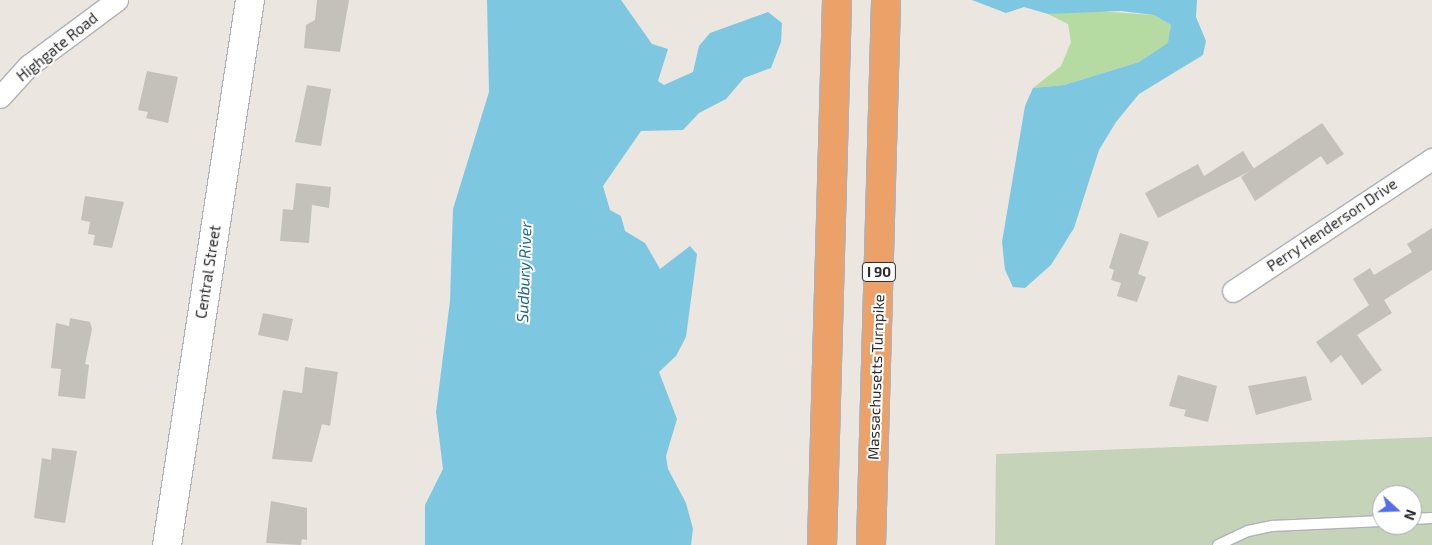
<!DOCTYPE html>
<style>
body{margin:0}
#map{position:relative;width:1432px;height:545px;overflow:hidden;background:#ebe6df;font-family:"Exo 2",sans-serif}
div>[style]{position:absolute}
[style*='--x']{left:calc(var(--x)*1px);top:calc(var(--y)*1px);width:calc(var(--w)*1px);rotate:calc(var(--a)*1deg)}
.green>*{inset:0;background:#b6dba2}
.cemetery>*{inset:0;background:#c5d3b8}
.water>*{inset:0;background:#7ec7e1}
.building>*{inset:0;background:#c4c0ba}
.roads{filter:drop-shadow(1px 0 #afb1ba) drop-shadow(-1px 0 #afb1ba) drop-shadow(0 1px #afb1ba) drop-shadow(0 -1px #afb1ba)}
.service>*{height:10px;margin:-5px;padding:0 5px;transform-origin:5px;border-radius:5px;background:#fff}
.minor>*{height:21px;margin:-10.5px;padding:0 10.5px;transform-origin:10.5px;border-radius:10.5px;background:#fff}
.secondary>*{height:28px;margin:-14px;padding:0 14px;transform-origin:14px;border-radius:14px;background:#fff}
.motorway>*{height:28px;margin:-14px;padding:0 14px;transform-origin:14px;border-radius:14px;background:#eca169}
span{translate:-50% -50%;white-space:nowrap;text-align:center;line-height:1.15;-webkit-text-stroke:4px #fff;paint-order:stroke}
.shield-label span{padding:1px 4px;background:#fff;border:1px solid;border-radius:4px;-webkit-text-stroke-width:0}
.shield-label{font-size:14px;color:#2b2b2b;font-weight:700}
.street-label{font-size:15px;color:#2b2b2b}
.water-label{font-size:16px;color:#1d678d;font-style:italic}
.north{position:absolute;left:1372px;top:485px;width:50px;height:50px;box-sizing:border-box;background:#fff;border:1px solid #aaa;border-radius:50%;rotate:110deg;font-size:14px;font-weight:700;line-height:20px;text-align:center;color:#2b2b2b}
.north::after{content:'';display:block;margin:auto;width:18px;height:22px;background:#526fe5;clip-path:polygon(50% 0,100% 100%,50% 72%,0 100%)}
</style>
<div id="map">
<div class="green">
<div style="clip-path:polygon(1084px 10px,1154px 15px,1171px 25px,1169px 43px,1139px 62px,1064px 85px,1033px 88px,1061px 66px,1071px 42px,1068px 24px,1048px 14px)"></div>
</div>
<div class="cemetery">
<div style="clip-path:polygon(evenodd,1432px 437px,1432px 545px,995px 545px,996px 454px,1432px 437px,1382px 495px,1412px 495px,1412px 525px,1382px 525px,1382px 495px)"></div>
</div>
<div class="water">
<div style="clip-path:polygon(487px 0,621px 0,652px 44px,668px 49px,658px 81px,664px 85px,693px 72px,699px 46px,710px 33px,768px 12px,782px 23px,781px 42px,771px 68px,744px 78px,726px 99px,699px 113px,683px 130px,641px 131px,603px 186px,610px 210px,621px 216px,625px 231px,645px 243px,660px 269px,690px 246px,697px 254px,686px 337px,676px 356px,659px 372px,677px 419px,666px 456px,668px 469px,686px 503px,693px 529px,691px 545px,425px 545px,425px 505px,443px 469px,436px 412px,450px 301px,453px 209px,489px 92px)"></div>
<div style="clip-path:polygon(972px 0,1197px 0,1196px 17px,1206px 41px,1203px 55px,1139px 94px,1116px 122px,1099px 150px,1074px 228px,1051px 265px,1025px 288px,1013px 287px,1005px 270px,1002px 242px,1025px 106px,1033px 88px,1064px 85px,1139px 62px,1168px 43px,1171px 25px,1154px 15px,1121px 11px,1048px 14px,1024px 7px,1006px 13px)"></div>
</div>
<div class="building">
<div style="clip-path:polygon(317px 0,349px 0,340px 52px,304px 48px,306px 25px,315px 20px)"></div>
<div style="clip-path:polygon(147px 71px,178px 77px,168px 123px,146px 118px,148px 112px,138px 110px)"></div>
<div style="clip-path:polygon(307px 85px,331px 89px,321px 146px,295px 142px)"></div>
<div style="clip-path:polygon(1322px 123px,1344px 154px,1327px 165px,1321px 156px,1255px 201px,1241px 177px)"></div>
<div style="clip-path:polygon(1243px 151px,1254px 169px,1158px 218px,1145px 193px,1198px 164px,1204px 176px)"></div>
<div style="clip-path:polygon(296px 183px,331px 187px,329px 208px,312px 205px,309px 243px,280px 241px,283px 209px,293px 210px)"></div>
<div style="clip-path:polygon(85px 196px,124px 202px,112px 248px,93px 245px,95px 235px,88px 234px,90px 222px,81px 220px)"></div>
<div style="clip-path:polygon(1432px 228px,1432px 270px,1384px 300px,1392px 313px,1357px 335px,1382px 370px,1362px 385px,1341px 355px,1331px 363px,1316px 342px,1369px 305px,1353px 279px,1370px 268px,1374px 275px,1412px 252px,1407px 244px)"></div>
<div style="clip-path:polygon(1120px 233px,1149px 242px,1138px 274px,1146px 277px,1137px 302px,1117px 296px,1121px 283px,1111px 280px,1114px 270px,1109px 268px)"></div>
<div style="clip-path:polygon(263px 313px,293px 319px,288px 341px,258px 335px)"></div>
<div style="clip-path:polygon(70px 318px,90px 322px,92px 329px,85px 364px,89px 365px,85px 399px,58px 396px,61px 369px,51px 368px,56px 323px,69px 326px)"></div>
<div style="clip-path:polygon(305px 367px,338px 372px,330px 426px,322px 424px,312px 462px,272px 459px,283px 390px,302px 393px)"></div>
<div style="clip-path:polygon(1178px 375px,1217px 386px,1208px 422px,1184px 416px,1186px 410px,1169px 406px)"></div>
<div style="clip-path:polygon(1306px 376px,1312px 400px,1256px 415px,1248px 386px)"></div>
<div style="clip-path:polygon(52px 448px,77px 451px,65px 523px,34px 518px,42px 458px,51px 460px)"></div>
<div style="clip-path:polygon(271px 501px,307px 508px,307px 540px,302px 539px,301px 545px,266px 543px)"></div>
</div>
<div class="roads">
<div class="service">
<div style="--x:1412;--y:519;--w:20;--a:-3"></div>
<div style="--x:1218;--y:545;--w:33;--a:-25"></div>
<div style="--x:1248;--y:531;--w:25;--a:-12"></div>
<div style="--x:1272;--y:526;--w:110;--a:-2.6"></div>
</div>
<div class="minor">
<div style="--x:0;--y:97;--w:42;--a:-47.9"></div>
<div style="--x:28;--y:66;--w:111;--a:-36.6"></div>
<div style="--x:1233;--y:291;--w:239;--a:-33.6"></div>
</div>
<div class="secondary">
<div style="--x:167;--y:545;--w:551;--a:-81.34"></div>
</div>
<div class="motorway">
<div style="--x:822;--y:545;--w:545;--a:-88.42"></div>
<div style="--x:871;--y:545;--w:545;--a:-88.42"></div>
</div>
</div>
<div class="shield-label">
<span style="left:879px;top:272px">I 90</span>
</div>
<div class="street-label">
<span style="left:57px;top:47px;rotate:-39deg">Highgate Road</span>
<span style="left:1332px;top:225px;rotate:-34deg">Perry Henderson Drive</span>
<span style="left:208px;top:272px;rotate:-81deg">Central Street</span>
<span style="left:876px;top:377px;rotate:-88deg">Massachusetts Turnpike</span>
</div>
<div class="water-label">
<span style="left:524px;top:272px;rotate:-88deg">Sudbury River</span>
</div>
<div class="north">N</div>
</div>
